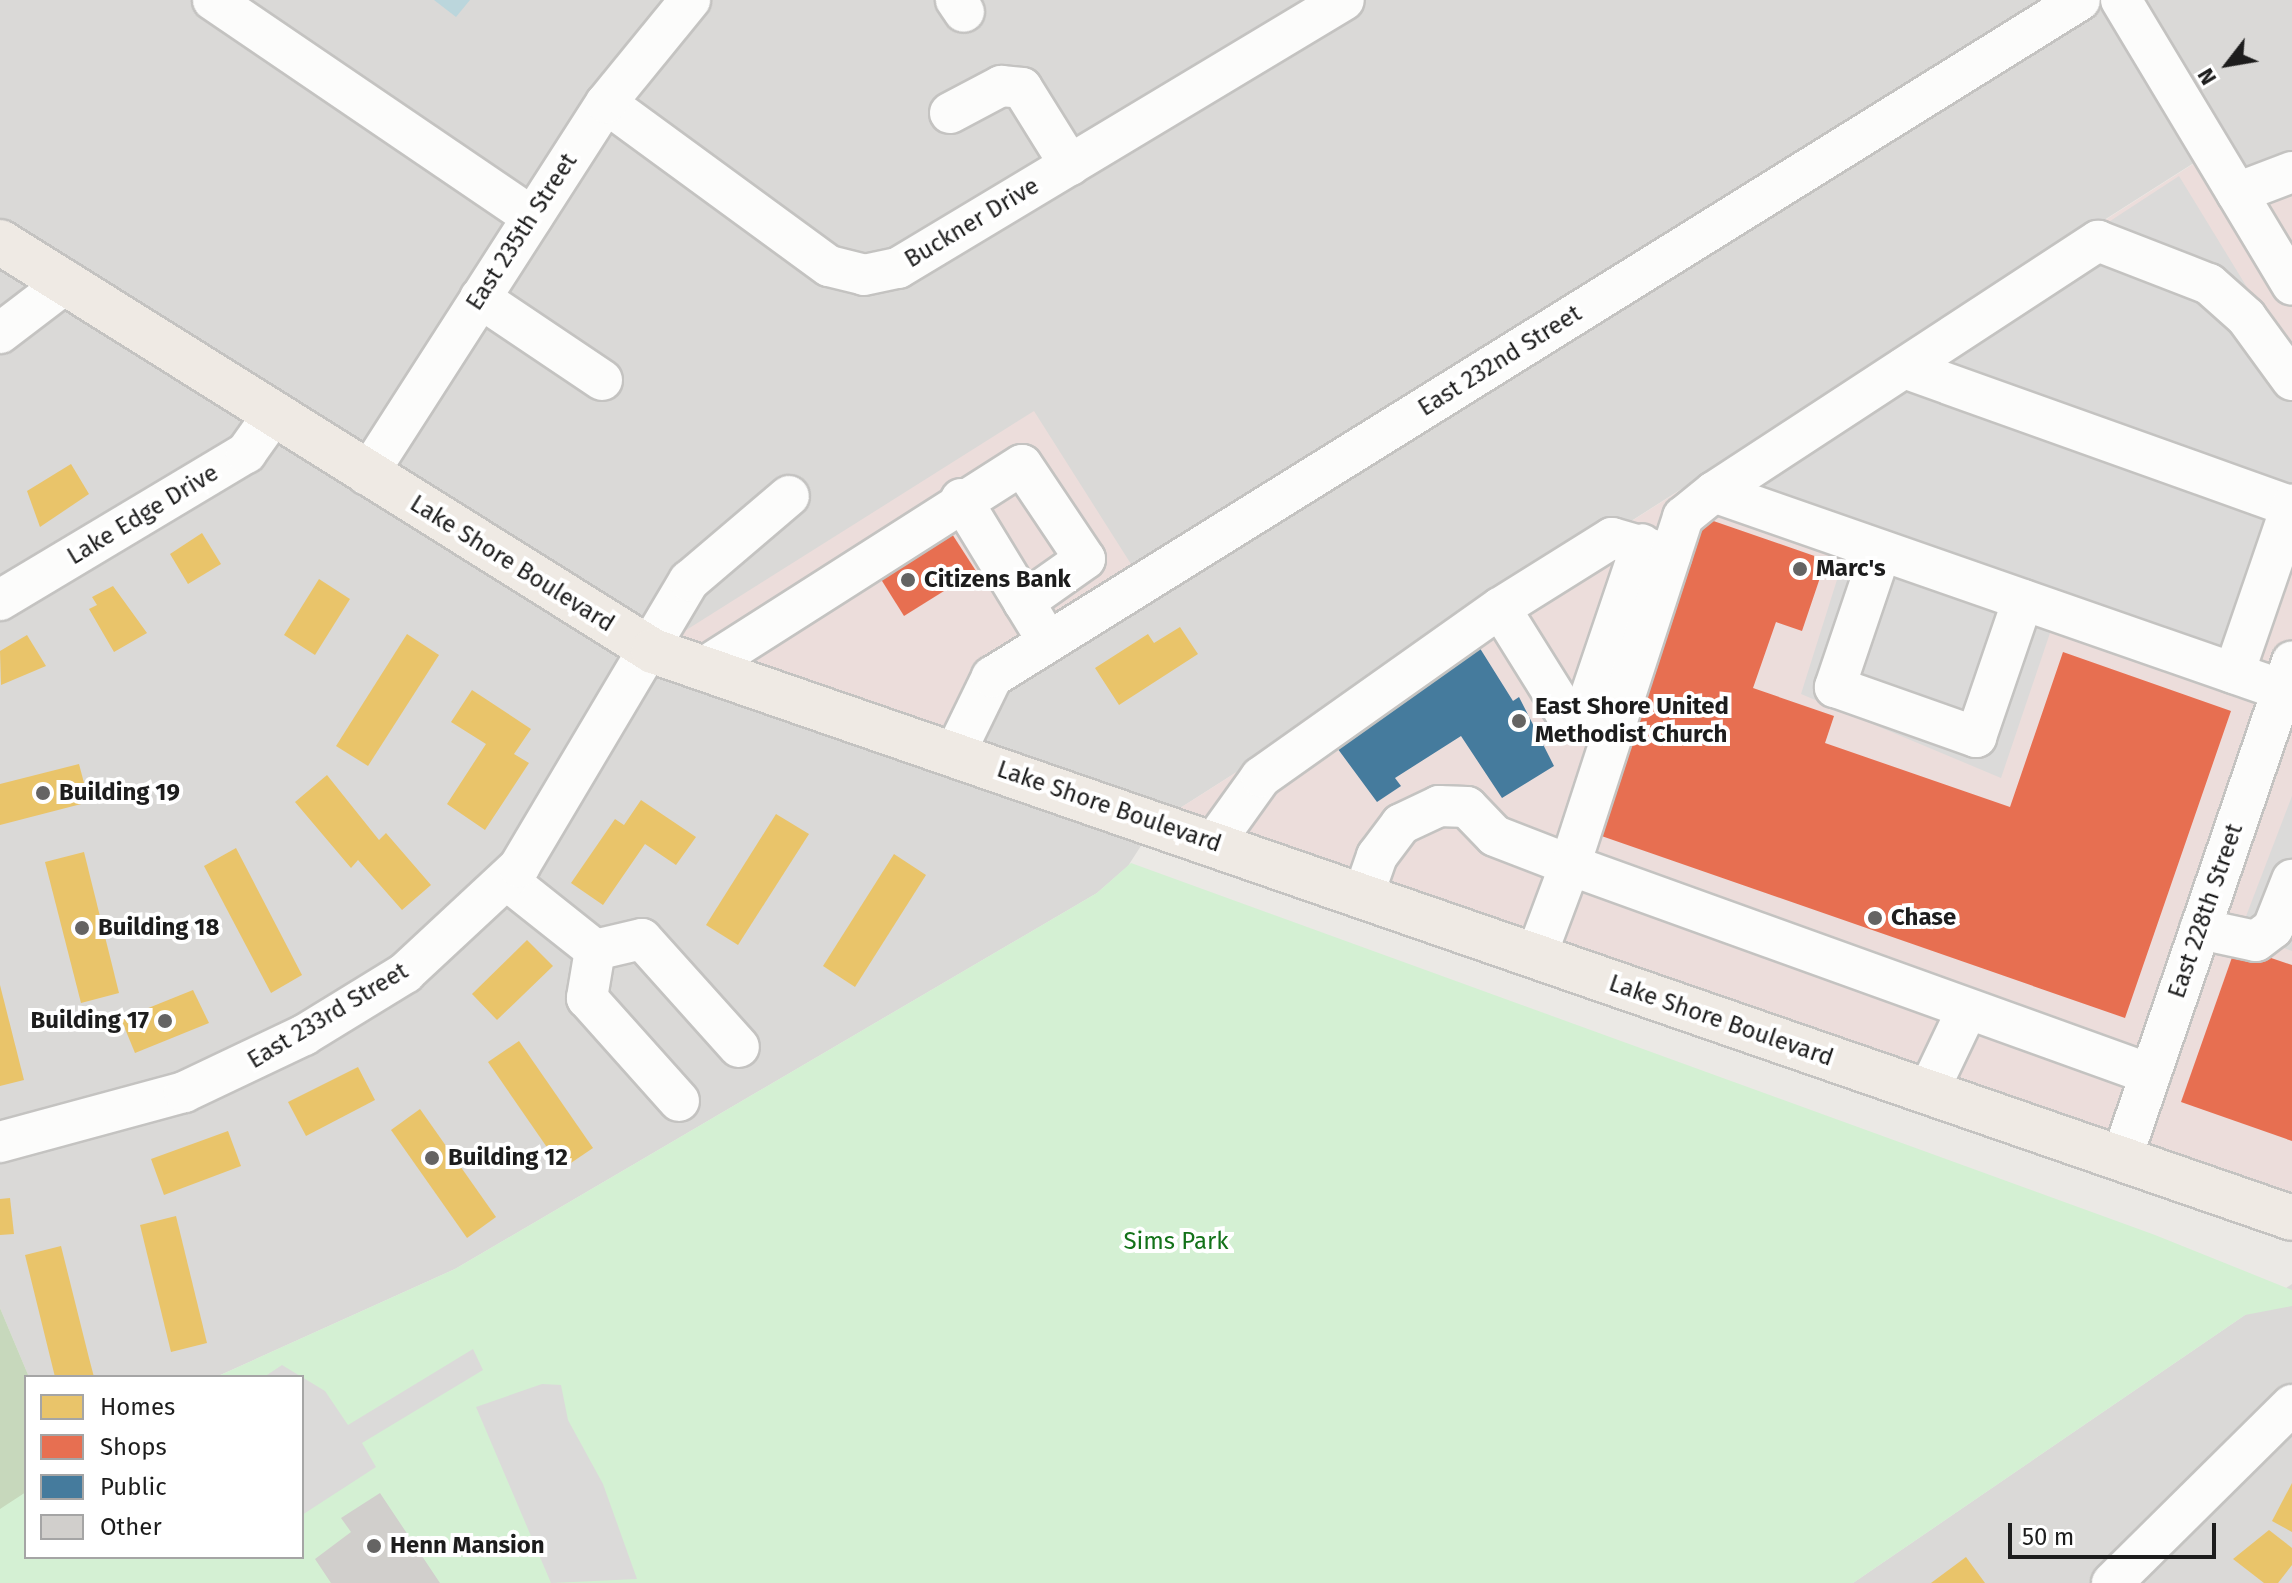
<!DOCTYPE html>
<style>
body{margin:0}
#map{position:relative;width:2292px;height:1583px;overflow:hidden;background:#ebe9e5;font-family:"Fira Sans",sans-serif}
div>[style]{position:absolute}
[style*='--x']{left:calc(var(--x)*1px);top:calc(var(--y)*1px);width:calc(var(--w)*1px);rotate:calc(var(--a)*1deg)}
.residential>*{inset:0;background:#dad9d7}
.commercial>*{inset:0;background:#ecdddb}
.forest>*{inset:0;background:#c7d8bc}
.park>*{inset:0;background:#d4f0d3}
.parking>*{inset:0;background:#dbdad9}
.water>*{inset:0;background:#bbd6dc}
.homes>*{inset:0;background:#e9c46a}
.shops>*{inset:0;background:#e76f51}
.public>*{inset:0;background:#457b9d}
.building>*{inset:0;background:#d1cfcc}
.roads{filter:drop-shadow(2px 0 #c4c3c1) drop-shadow(-2px 0 #c4c3c1) drop-shadow(0 2px #c4c3c1) drop-shadow(0 -2px #c4c3c1)}
.minor>*{height:40px;margin:-20px;padding:0 20px;transform-origin:20px;border-radius:20px;background:#fcfcfb}
.major>*{height:44px;margin:-22px;padding:0 22px;transform-origin:22px;border-radius:22px;background:#efeae4}
.dots>*{width:22px;height:22px;translate:-50% -50%;box-sizing:border-box;border:4px solid #fff;border-radius:50%}
span{translate:-50% -50%;white-space:nowrap;text-align:center;line-height:1.15;-webkit-text-stroke:8px #fff;paint-order:stroke}
.street-label{font-size:24px;color:#1d1d1d}
.poi-label{font-size:24px;color:#1d1d1d;font-weight:700}
.left{translate:0 -50%;text-align:left}
.right{translate:-100% -50%;text-align:right}
.park-label{font-size:24px;color:#137219}
.legend{position:absolute;left:24px;top:1375px;width:280px;height:184px;box-sizing:border-box;background:#fff;border:2px solid #a5a5a5;margin:0;padding:10px 14px;list-style:none;font-size:24px;color:#1d1d1d}
.legend li{display:flex;align-items:center;gap:16px;height:40px}
.legend b{width:40px;border:2px solid #a5a5a5}
.north{position:absolute;left:2188px;top:24px;width:80px;height:80px;-webkit-text-stroke:6px #fff;paint-order:stroke;rotate:239deg;font-size:22px;font-weight:700;line-height:32px;text-align:center;color:#1d1d1d}
.north::after{content:'';display:block;margin:auto;width:28px;height:36px;background:#1d1d1d;clip-path:polygon(50% 0,100% 100%,50% 72%,0 100%)}
.scale{position:absolute;left:2008px;top:1523px;width:208px;height:36px;box-sizing:border-box;border:4px solid #1d1d1d;border-top:0;padding-left:10px;font-size:24px;line-height:28px;white-space:nowrap;color:#1d1d1d;-webkit-text-stroke:6px #fff;paint-order:stroke}
</style>
<div id="map">
<div class="residential">
<div style="clip-path:polygon(0 0,2292px 0,2292px 154px,2227px 177px,2211px 152px,1155px 824px,1128px 866px,1097px 893px,455px 1269px,216px 1377px,29px 1377px,0 1308px)"></div>
<div style="clip-path:polygon(2292px 1284px,2292px 1583px,1853px 1583px,2245px 1315px)"></div>
</div>
<div class="commercial">
<div style="clip-path:polygon(2212px 152px,2227px 177px,2292px 154px,2292px 1218px,1155px 824px)"></div>
<div style="clip-path:polygon(1034px 411px,1143px 583px,992px 677px,955px 753px,653px 651px)"></div>
</div>
<div class="forest">
<div style="clip-path:polygon(0 1308px,29px 1377px,26px 1557px,0 1583px)"></div>
</div>
<div class="park">
<div style="clip-path:polygon(1131px 863px,2155px 1235px,2292px 1290px,2292px 1306px,2245px 1315px,1853px 1583px,0 1583px,0 1509px,26px 1492px,26px 1557px,302px 1557px,302px 1377px,216px 1377px,455px 1269px,1097px 893px)"></div>
</div>
<div class="parking">
<div style="clip-path:polygon(2179px 176px,2292px 361px,2292px 537px,2239px 698px,2051px 630px,2001px 778px,1801px 694px,1847px 548px,1688px 497px)"></div>
<div style="clip-path:polygon(2292px 796px,2292px 951px,2240px 932px)"></div>
<div style="clip-path:polygon(473px 1349px,483px 1370px,362px 1443px,376px 1467px,302px 1515px,302px 1377px,264px 1377px,282px 1365px,325px 1391px,348px 1425px)"></div>
<div style="clip-path:polygon(542px 1384px,561px 1385px,568px 1420px,603px 1484px,637px 1579px,551px 1583px,476px 1407px)"></div>
</div>
<div class="water">
<div style="clip-path:polygon(434px 0,470px 0,456px 17px)"></div>
</div>
<div class="homes">
<div style="clip-path:polygon(71px 464px,89px 494px,40px 527px,27px 491px)"></div>
<div style="clip-path:polygon(202px 533px,221px 564px,188px 584px,170px 554px)"></div>
<div style="clip-path:polygon(319px 579px,350px 599px,315px 655px,284px 635px)"></div>
<div style="clip-path:polygon(113px 586px,147px 633px,114px 652px,89px 609px,97px 605px,92px 597px)"></div>
<div style="clip-path:polygon(1180px 627px,1198px 654px,1119px 705px,1095px 668px,1148px 634px,1154px 643px)"></div>
<div style="clip-path:polygon(407px 634px,439px 655px,368px 766px,336px 746px)"></div>
<div style="clip-path:polygon(27px 635px,46px 666px,1px 685px,0 651px)"></div>
<div style="clip-path:polygon(472px 690px,531px 729px,514px 754px,529px 763px,485px 830px,447px 804px,486px 744px,451px 722px)"></div>
<div style="clip-path:polygon(79px 764px,89px 802px,0 825px,0 784px)"></div>
<div style="clip-path:polygon(327px 775px,379px 840px,386px 833px,431px 885px,402px 910px,358px 860px,351px 868px,295px 802px)"></div>
<div style="clip-path:polygon(641px 800px,696px 837px,676px 865px,645px 844px,603px 905px,571px 883px,615px 819px,624px 825px)"></div>
<div style="clip-path:polygon(776px 814px,809px 834px,738px 945px,706px 925px)"></div>
<div style="clip-path:polygon(236px 848px,302px 975px,271px 993px,204px 866px)"></div>
<div style="clip-path:polygon(84px 852px,119px 993px,81px 1003px,45px 862px)"></div>
<div style="clip-path:polygon(894px 854px,926px 875px,855px 987px,823px 966px)"></div>
<div style="clip-path:polygon(527px 940px,553px 966px,497px 1020px,472px 994px)"></div>
<div style="clip-path:polygon(0 985px,24px 1080px,0 1086px)"></div>
<div style="clip-path:polygon(193px 990px,209px 1023px,135px 1053px,121px 1019px)"></div>
<div style="clip-path:polygon(519px 1041px,593px 1148px,562px 1169px,488px 1062px)"></div>
<div style="clip-path:polygon(358px 1067px,375px 1100px,306px 1136px,288px 1102px)"></div>
<div style="clip-path:polygon(420px 1109px,496px 1217px,467px 1238px,391px 1130px)"></div>
<div style="clip-path:polygon(228px 1131px,241px 1166px,164px 1195px,151px 1159px)"></div>
<div style="clip-path:polygon(10px 1198px,14px 1234px,0 1235px,0 1199px)"></div>
<div style="clip-path:polygon(176px 1216px,207px 1343px,171px 1352px,140px 1225px)"></div>
<div style="clip-path:polygon(61px 1246px,89px 1358px,94px 1377px,55px 1377px,25px 1255px)"></div>
<div style="clip-path:polygon(2292px 1483px,2292px 1532px,2272px 1521px)"></div>
<div style="clip-path:polygon(2269px 1530px,2292px 1548px,2292px 1565px,2278px 1583px,2264px 1583px,2233px 1559px)"></div>
<div style="clip-path:polygon(1966px 1557px,1985px 1583px,1931px 1583px)"></div>
</div>
<div class="shops">
<div style="clip-path:polygon(1699px 516px,1826px 560px,1802px 631px,1776px 622px,1753px 688px,1834px 716px,1825px 743px,2010px 807px,2063px 652px,2231px 711px,2125px 1018px,1590px 832px)"></div>
<div style="clip-path:polygon(943px 520px,976px 571px,904px 616px,872px 565px)"></div>
<div style="clip-path:polygon(2236px 946px,2292px 965px,2292px 1141px,2181px 1102px)"></div>
</div>
<div class="public">
<div style="clip-path:polygon(1471px 634px,1513px 701px,1519px 697px,1554px 766px,1502px 798px,1461px 736px,1395px 778px,1401px 786px,1377px 802px,1332px 741px)"></div>
</div>
<div class="building">
<div style="clip-path:polygon(380px 1493px,440px 1583px,331px 1583px,315px 1559px,351px 1532px,341px 1518px)"></div>
</div>
<div class="roads">
<div class="minor">
<div style="--x:213;--y:0;--w:386;--a:34.2"></div>
<div style="--x:956;--y:0;--w:14;--a:56"></div>
<div style="--x:2121;--y:0;--w:332;--a:59"></div>
<div style="--x:606;--y:103;--w:276;--a:36.2"></div>
<div style="--x:829;--y:266;--w:36;--a:14"></div>
<div style="--x:864;--y:275;--w:35;--a:-12"></div>
<div style="--x:898;--y:268;--w:520;--a:-31"></div>
<div style="--x:950;--y:113;--w:58;--a:-27.9"></div>
<div style="--x:1001;--y:86;--w:21;--a:5"></div>
<div style="--x:1022;--y:88;--w:91;--a:58.1"></div>
<div style="--x:2237;--y:193;--w:59;--a:-20.9"></div>
<div style="--x:480;--y:298;--w:147;--a:33.9"></div>
<div style="--x:0;--y:333;--w:84;--a:-37.3"></div>
<div style="--x:1904;--y:368;--w:412;--a:19.7"></div>
<div style="--x:367;--y:475;--w:442;--a:-57.3"></div>
<div style="--x:606;--y:103;--w:133;--a:-50.8"></div>
<div style="--x:1714;--y:492;--w:459;--a:-33.2"></div>
<div style="--x:2098;--y:241;--w:119;--a:21.2"></div>
<div style="--x:2209;--y:284;--w:50;--a:41.7"></div>
<div style="--x:2246;--y:317;--w:78;--a:53.9"></div>
<div style="--x:961;--y:499;--w:148;--a:58.6"></div>
<div style="--x:1881;--y:551;--w:144;--a:108.7"></div>
<div style="--x:1835;--y:687;--w:150;--a:19.5"></div>
<div style="--x:1976;--y:737;--w:145;--a:-71.1"></div>
<div style="--x:0;--y:600;--w:287;--a:-30.9"></div>
<div style="--x:246;--y:453;--w:47;--a:-54.6"></div>
<div style="--x:1500;--y:608;--w:123;--a:58"></div>
<div style="--x:1565;--y:712;--w:20;--a:0"></div>
<div style="--x:1585;--y:712;--w:177;--a:-71.3"></div>
<div style="--x:703;--y:668;--w:378;--a:-32.5"></div>
<div style="--x:1022;--y:465;--w:113;--a:56.2"></div>
<div style="--x:1085;--y:559;--w:75;--a:144.8"></div>
<div style="--x:2234;--y:673;--w:178;--a:-71"></div>
<div style="--x:955;--y:753;--w:85;--a:-64"></div>
<div style="--x:992;--y:677;--w:1281;--a:-31.89"></div>
<div style="--x:1213;--y:844;--w:82;--a:-54.4"></div>
<div style="--x:1261;--y:777;--w:293;--a:-35.3"></div>
<div style="--x:1500;--y:608;--w:132;--a:-32"></div>
<div style="--x:1612;--y:538;--w:61;--a:16.1"></div>
<div style="--x:507;--y:880;--w:112;--a:38.5"></div>
<div style="--x:595;--y:950;--w:48;--a:-13.2"></div>
<div style="--x:642;--y:939;--w:145;--a:48.1"></div>
<div style="--x:1363;--y:896;--w:42;--a:-70.7"></div>
<div style="--x:1377;--y:856;--w:40;--a:-53"></div>
<div style="--x:1401;--y:824;--w:42;--a:-25.3"></div>
<div style="--x:1439;--y:806;--w:28;--a:2"></div>
<div style="--x:1467;--y:807;--w:40;--a:46"></div>
<div style="--x:1495;--y:836;--w:80;--a:21.1"></div>
<div style="--x:1570;--y:865;--w:366;--a:-72"></div>
<div style="--x:1683;--y:517;--w:40;--a:-39"></div>
<div style="--x:1714;--y:492;--w:602;--a:19.22"></div>
<div style="--x:2200;--y:929;--w:57;--a:12.1"></div>
<div style="--x:2256;--y:941;--w:21;--a:-37"></div>
<div style="--x:2273;--y:928;--w:52;--a:-68.4"></div>
<div style="--x:595;--y:950;--w:49;--a:99.5"></div>
<div style="--x:587;--y:998;--w:138;--a:48.2"></div>
<div style="--x:1536;--y:956;--w:97;--a:-69.5"></div>
<div style="--x:1570;--y:865;--w:617;--a:19.82"></div>
<div style="--x:1928;--y:1092;--w:91;--a:-64.6"></div>
<div style="--x:0;--y:1142;--w:191;--a:-15.2"></div>
<div style="--x:184;--y:1092;--w:133;--a:-25.4"></div>
<div style="--x:304;--y:1035;--w:119;--a:-31.5"></div>
<div style="--x:405;--y:973;--w:156;--a:-42.9"></div>
<div style="--x:519;--y:867;--w:333;--a:-59.3"></div>
<div style="--x:689;--y:581;--w:131;--a:-40.4"></div>
<div style="--x:2121;--y:1160;--w:527;--a:-71.05"></div>
<div style="--x:2112;--y:1583;--w:253;--a:-44.7"></div>
</div>
<div class="major">
<div style="--x:0;--y:242;--w:771;--a:32.06"></div>
<div style="--x:653;--y:651;--w:1734;--a:19.08"></div>
</div>
</div>
<div class="dots">
<div style="left:1800px;top:569px;background:#656463"></div>
<div style="left:908px;top:580px;background:#656463"></div>
<div style="left:1519px;top:721px;background:#656463"></div>
<div style="left:43px;top:793px;background:#656463"></div>
<div style="left:1875px;top:918px;background:#656463"></div>
<div style="left:82px;top:928px;background:#656463"></div>
<div style="left:165px;top:1021px;background:#656463"></div>
<div style="left:432px;top:1158px;background:#656463"></div>
<div style="left:374px;top:1546px;background:#656463"></div>
</div>
<div class="street-label">
<span style="left:972px;top:223px;rotate:-31deg">Buckner Drive</span>
<span style="left:522px;top:232px;rotate:-57deg">East 235th Street</span>
<span style="left:1500px;top:361px;rotate:-32deg">East 232nd Street</span>
<span style="left:143px;top:515px;rotate:-31deg">Lake Edge Drive</span>
<span style="left:512px;top:564px;rotate:32deg">Lake Shore Boulevard</span>
<span style="left:1109px;top:807px;rotate:19deg">Lake Shore Boulevard</span>
<span style="left:2206px;top:911px;rotate:-71deg">East 228th Street</span>
<span style="left:328px;top:1016px;rotate:-31deg">East 233rd Street</span>
<span style="left:1721px;top:1021px;rotate:19deg">Lake Shore Boulevard</span>
</div>
<div class="poi-label">
<span class="left" style="left:1816px;top:569px">Marc's</span>
<span class="left" style="left:924px;top:580px">Citizens Bank</span>
<span class="left" style="left:1535px;top:721px">East Shore United<br>Methodist Church</span>
<span class="left" style="left:59px;top:793px">Building 19</span>
<span class="left" style="left:1891px;top:918px">Chase</span>
<span class="left" style="left:98px;top:928px">Building 18</span>
<span class="right" style="left:149px;top:1021px">Building 17</span>
<span class="left" style="left:448px;top:1158px">Building 12</span>
<span class="left" style="left:390px;top:1546px">Henn Mansion</span>
</div>
<div class="park-label">
<span style="left:1176px;top:1242px">Sims Park</span>
</div>
<ul class="legend">
<li><b style="height:22px;background:#e9c46a"></b>Homes</li>
<li><b style="height:22px;background:#e76f51"></b>Shops</li>
<li><b style="height:22px;background:#457b9d"></b>Public</li>
<li><b style="height:22px;background:#d1cfcc"></b>Other</li>
</ul>
<div class="north">N</div>
<div class="scale">50 m</div>
</div>
